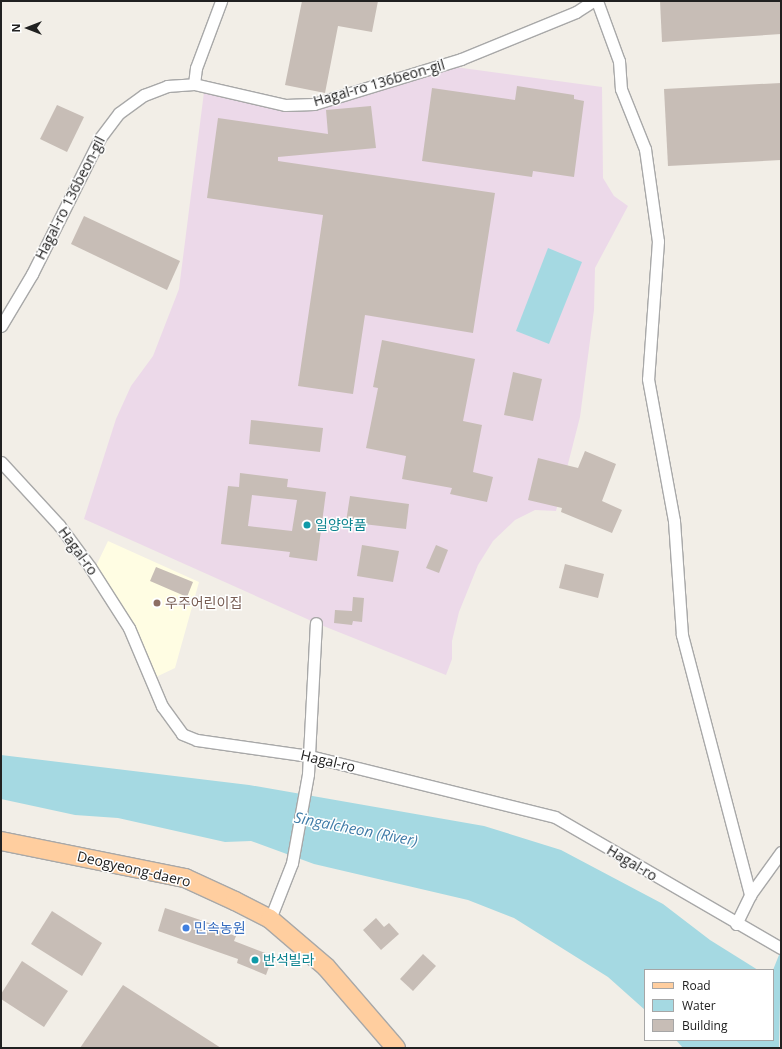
<!DOCTYPE html>
<meta charset="utf-8">
<style>
body{margin:0}
#map{position:relative;width:782px;height:1049px;overflow:hidden;background:#f2eee7;font-family:"Open Sans","Noto Sans KR",sans-serif}
div>[style]{position:absolute}
[style*='--x']{left:calc(var(--x)*1px);top:calc(var(--y)*1px);width:calc(var(--w)*1px);rotate:calc(var(--a)*1deg)}
.industrial>*{inset:0;background:#ecd9e9}
.education>*{inset:0;background:#fffde3}
.water>*{inset:0;background:#a5d9e2}
.building>*{inset:0;background:#c7bdb6}
.roads{filter:drop-shadow(1px 0 #a8a8a8) drop-shadow(-1px 0 #a8a8a8) drop-shadow(0 1px #a8a8a8) drop-shadow(0 -1px #a8a8a8)}
.minor>*{height:11px;margin:-5.5px;padding:0 5.5px;transform-origin:5.5px;border-radius:5.5px;background:#fff}
.primary>*{height:18px;margin:-9px;padding:0 9px;transform-origin:9px;border-radius:9px;background:#ffce9f}
.dots>*{width:11px;height:11px;translate:-50% -50%;box-sizing:border-box;border:2px solid #fff;border-radius:50%}
span{translate:-50% -50%;white-space:nowrap;text-align:center;line-height:1.15;-webkit-text-stroke:3px #fff;paint-order:stroke}
.street-label{font-size:14px;color:#212121}
.culture-label{font-size:14px;color:#0d838f}
.left{translate:0 -50%;text-align:left}
.education-label{font-size:14px;color:#785e54}
.shop-label{font-size:14px;color:#366cbe}
.water-label{font-size:15px;color:#407ca8;font-style:italic}
.frame{position:absolute;inset:0;border:2px solid #212121;pointer-events:none}
.legend{position:absolute;left:644px;top:969px;width:130px;height:72px;box-sizing:border-box;background:#fff;border:1px solid #a6a6a6;margin:0;padding:5px 7px;list-style:none;font-size:12px;color:#212121}
.legend li{display:flex;align-items:center;gap:8px;height:20px}
.legend b{width:20px;border:1px solid #a6a6a6}
.north{position:absolute;left:8px;top:8px;width:40px;height:40px;-webkit-text-stroke:3px #fff;paint-order:stroke;rotate:270deg;font-size:11px;font-weight:700;line-height:16px;text-align:center;color:#212121}
.north::after{content:'';display:block;margin:auto;width:14px;height:18px;background:#212121;clip-path:polygon(50% 0,100% 100%,50% 72%,0 100%)}
</style>
<div id="map">
<div class="industrial">
<div style="clip-path:polygon(455px 67px,602px 87px,603px 178px,614px 196px,628px 206px,595px 268px,594px 310px,580px 417px,556px 511px,535px 510px,515px 520px,493px 541px,478px 565px,459px 612px,452px 641px,452px 659px,446px 675px,316px 623px,84px 519px,116px 419px,131px 386px,153px 356px,179px 289px,204px 92px,285px 109px,323px 107px)"></div>
</div>
<div class="education">
<div style="clip-path:polygon(108px 541px,199px 582px,175px 668px,156px 677px,134px 625px,96px 566px)"></div>
</div>
<div class="water">
<div style="clip-path:polygon(548px 248px,582px 262px,549px 344px,516px 331px)"></div>
<div style="clip-path:polygon(1px 755px,249px 785px,484px 826px,561px 850px,663px 904px,710px 940px,758px 970px,645px 970px,645px 1010px,608px 977px,514px 918px,468px 900px,314px 864px,251px 841px,225px 842px,118px 818px,75px 815px,1px 799px)"></div>
<div style="clip-path:polygon(781px 950px,779px 1048px,683px 1048px,676px 1040px,773px 1040px,773px 970px)"></div>
</div>
<div class="building">
<div style="clip-path:polygon(302px 1px,378px 1px,372px 32px,338px 26px,325px 93px,285px 85px)"></div>
<div style="clip-path:polygon(660px 1px,781px 1px,781px 34px,662px 42px)"></div>
<div style="clip-path:polygon(781px 83px,781px 160px,668px 166px,664px 89px)"></div>
<div style="clip-path:polygon(517px 86px,574px 95px,574px 99px,584px 101px,574px 177px,533px 171px,532px 177px,422px 161px,432px 88px,515px 100px)"></div>
<div style="clip-path:polygon(57px 105px,84px 117px,67px 152px,40px 139px)"></div>
<div style="clip-path:polygon(371px 106px,376px 148px,278px 157px,278px 161px,495px 193px,473px 333px,365px 315px,353px 394px,298px 386px,323px 215px,207px 198px,218px 118px,328px 134px,326px 110px)"></div>
<div style="clip-path:polygon(84px 216px,180px 261px,167px 290px,71px 244px)"></div>
<div style="clip-path:polygon(382px 340px,475px 359px,463px 421px,482px 425px,473px 472px,493px 477px,487px 502px,450px 494px,452px 488px,402px 479px,406px 456px,366px 448px,378px 388px,373px 387px)"></div>
<div style="clip-path:polygon(513px 372px,542px 379px,533px 421px,504px 415px)"></div>
<div style="clip-path:polygon(251px 420px,323px 428px,320px 452px,249px 444px)"></div>
<div style="clip-path:polygon(585px 451px,616px 464px,602px 501px,622px 510px,612px 533px,561px 512px,562px 508px,528px 500px,538px 458px,578px 468px)"></div>
<div style="clip-path:polygon(evenodd,240px 473px,288px 479px,287px 487px,326px 492px,317px 561px,289px 557px,290px 552px,221px 544px,228px 486px,239px 487px,240px 473px,252px 495px,297px 500px,292px 531px,248px 526px,252px 495px)"></div>
<div style="clip-path:polygon(350px 496px,409px 504px,406px 529px,346px 522px)"></div>
<div style="clip-path:polygon(362px 545px,399px 551px,393px 582px,357px 576px)"></div>
<div style="clip-path:polygon(436px 545px,448px 550px,439px 573px,426px 568px)"></div>
<div style="clip-path:polygon(565px 564px,604px 574px,598px 598px,559px 588px)"></div>
<div style="clip-path:polygon(156px 567px,193px 582px,187px 597px,150px 581px)"></div>
<div style="clip-path:polygon(353px 597px,364px 598px,362px 622px,353px 621px,352px 625px,334px 623px,335px 610px,352px 611px)"></div>
<div style="clip-path:polygon(165px 908px,215px 925px,214px 929px,236px 936px,234px 941px,273px 956px,266px 975px,237px 963px,238px 959px,158px 931px)"></div>
<div style="clip-path:polygon(52px 911px,102px 943px,82px 976px,31px 944px)"></div>
<div style="clip-path:polygon(376px 918px,384px 927px,389px 923px,399px 934px,381px 950px,363px 930px)"></div>
<div style="clip-path:polygon(423px 954px,436px 966px,413px 991px,400px 979px)"></div>
<div style="clip-path:polygon(22px 961px,68px 991px,44px 1027px,1px 999px,1px 994px)"></div>
<div style="clip-path:polygon(123px 985px,221px 1048px,80px 1048px)"></div>
</div>
<div class="roads">
<div class="minor">
<div style="--x:597;--y:1;--w:64;--a:69.9"></div>
<div style="--x:619;--y:61;--w:28;--a:86"></div>
<div style="--x:621;--y:89;--w:65;--a:68.2"></div>
<div style="--x:645;--y:149;--w:93;--a:82"></div>
<div style="--x:658;--y:241;--w:138;--a:94.1"></div>
<div style="--x:648;--y:379;--w:144;--a:79.6"></div>
<div style="--x:674;--y:521;--w:114;--a:86"></div>
<div style="--x:682;--y:635;--w:269;--a:75.3"></div>
<div style="--x:194;--y:84;--w:16;--a:-83"></div>
<div style="--x:196;--y:68;--w:72;--a:-69.5"></div>
<div style="--x:1;--y:326;--w:61;--a:-59.2"></div>
<div style="--x:32;--y:274;--w:152;--a:-63.4"></div>
<div style="--x:100;--y:138;--w:31;--a:-53"></div>
<div style="--x:119;--y:113;--w:31;--a:-36"></div>
<div style="--x:144;--y:95;--w:25;--a:-21"></div>
<div style="--x:167;--y:86;--w:27;--a:-4"></div>
<div style="--x:194;--y:84;--w:93;--a:13"></div>
<div style="--x:285;--y:105;--w:29;--a:-2"></div>
<div style="--x:314;--y:104;--w:154;--a:-17"></div>
<div style="--x:461;--y:59;--w:124;--a:-22.2"></div>
<div style="--x:576;--y:12;--w:20;--a:-33"></div>
<div style="--x:1;--y:462;--w:86;--a:47.4"></div>
<div style="--x:59;--y:525;--w:52;--a:53.6"></div>
<div style="--x:90;--y:567;--w:72;--a:57.4"></div>
<div style="--x:129;--y:628;--w:85;--a:67.1"></div>
<div style="--x:162;--y:706;--w:34;--a:54"></div>
<div style="--x:182;--y:734;--w:16;--a:22"></div>
<div style="--x:197;--y:740;--w:113;--a:8.1"></div>
<div style="--x:309;--y:756;--w:253;--a:13.9"></div>
<div style="--x:555;--y:817;--w:261;--a:30.1"></div>
<div style="--x:270;--y:919;--w:60;--a:-68.6"></div>
<div style="--x:292;--y:863;--w:90;--a:-79.8"></div>
<div style="--x:308;--y:774;--w:151;--a:-87"></div>
<div style="--x:736;--y:924;--w:32;--a:-64"></div>
<div style="--x:750;--y:895;--w:53;--a:-54.2"></div>
</div>
<div class="primary">
<div style="--x:1;--y:841;--w:188;--a:11.4"></div>
<div style="--x:185;--y:878;--w:55;--a:24.7"></div>
<div style="--x:235;--y:901;--w:39;--a:27"></div>
<div style="--x:270;--y:919;--w:74;--a:40.6"></div>
<div style="--x:326;--y:967;--w:107;--a:49.2"></div>
</div>
</div>
<div class="dots">
<div style="left:307px;top:525px;background:#0f9aa8"></div>
<div style="left:157px;top:603px;background:#8d6e63"></div>
<div style="left:186px;top:928px;background:#3f7fe0"></div>
<div style="left:255px;top:960px;background:#0f9aa8"></div>
</div>
<div class="street-label">
<span style="left:379px;top:83px;rotate:-16deg">Hagal-ro 136beon-gil</span>
<span style="left:70px;top:198px;rotate:-63deg">Hagal-ro 136beon-gil</span>
<span style="left:78px;top:551px;rotate:54deg">Hagal-ro</span>
<span style="left:328px;top:761px;rotate:13deg">Hagal-ro</span>
<span style="left:632px;top:863px;rotate:31deg">Hagal-ro</span>
<span style="left:134px;top:869px;rotate:13deg">Deogyeong-daero</span>
</div>
<div class="culture-label">
<span class="left" style="left:315px;top:525px">일양약품</span>
<span class="left" style="left:263px;top:960px">반석빌라</span>
</div>
<div class="education-label">
<span class="left" style="left:165px;top:603px">우주어린이집</span>
</div>
<div class="shop-label">
<span class="left" style="left:194px;top:928px">민속농원</span>
</div>
<div class="water-label">
<span style="left:356px;top:829px;rotate:11deg">Singalcheon (River)</span>
</div>
<div class="frame"></div>
<ul class="legend">
<li><b style="height:5px;background:#ffce9f"></b>Road</li>
<li><b style="height:11px;background:#a5d9e2"></b>Water</li>
<li><b style="height:11px;background:#c7bdb6"></b>Building</li>
</ul>
<div class="north">N</div>
</div>
